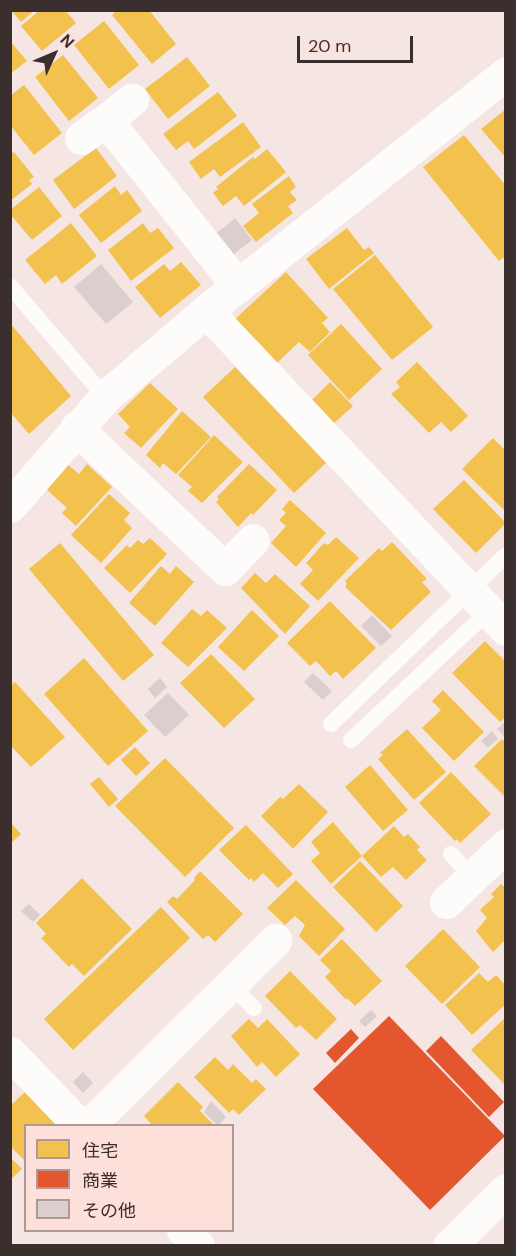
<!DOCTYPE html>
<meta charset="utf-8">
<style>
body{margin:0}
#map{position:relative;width:516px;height:1256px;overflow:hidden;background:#f6e6e3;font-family:"DM Sans","Noto Sans JP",sans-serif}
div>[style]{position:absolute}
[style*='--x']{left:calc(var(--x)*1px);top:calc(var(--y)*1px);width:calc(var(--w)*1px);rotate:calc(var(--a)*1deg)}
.homes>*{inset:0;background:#f2c14e}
.shops>*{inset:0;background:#e4572e}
.building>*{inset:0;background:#dbcece}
.lane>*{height:16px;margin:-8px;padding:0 8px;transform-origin:8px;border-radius:8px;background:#fefbfb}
.street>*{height:33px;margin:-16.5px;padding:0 16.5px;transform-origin:16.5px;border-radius:16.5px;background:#fefbfb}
.secondary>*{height:33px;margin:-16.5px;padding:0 16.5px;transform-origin:16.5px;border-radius:16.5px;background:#fefbfb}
span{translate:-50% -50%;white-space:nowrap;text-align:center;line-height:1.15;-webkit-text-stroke:6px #fee0db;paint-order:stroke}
.frame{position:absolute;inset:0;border:12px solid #3a2f2d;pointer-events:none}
.legend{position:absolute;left:24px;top:1124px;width:210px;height:108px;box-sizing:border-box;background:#fee0db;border:2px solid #b09995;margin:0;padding:8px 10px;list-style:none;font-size:18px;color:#3a2f2d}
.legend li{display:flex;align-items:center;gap:12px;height:30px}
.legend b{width:30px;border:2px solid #b09995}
.north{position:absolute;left:24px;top:24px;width:60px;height:60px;-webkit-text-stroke:4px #fee0db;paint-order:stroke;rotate:46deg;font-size:16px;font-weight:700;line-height:24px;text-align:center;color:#3a2f2d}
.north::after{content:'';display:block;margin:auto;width:21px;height:27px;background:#3a2f2d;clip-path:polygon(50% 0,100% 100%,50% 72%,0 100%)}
.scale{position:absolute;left:297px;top:36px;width:116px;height:27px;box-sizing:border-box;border:3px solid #3a2f2d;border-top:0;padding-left:8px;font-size:18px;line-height:21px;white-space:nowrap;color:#3a2f2d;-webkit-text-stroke:4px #fee0db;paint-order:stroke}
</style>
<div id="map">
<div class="homes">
<div style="clip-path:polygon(11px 10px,35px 10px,21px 22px)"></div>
<div style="clip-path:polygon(40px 10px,65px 10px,76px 23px,42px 51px,21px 26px)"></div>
<div style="clip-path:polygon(117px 10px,149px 10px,176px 44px,152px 64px,112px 15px)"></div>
<div style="clip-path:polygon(104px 21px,139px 65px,109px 89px,74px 45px)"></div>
<div style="clip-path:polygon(10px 41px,27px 61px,10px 74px)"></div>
<div style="clip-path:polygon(63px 55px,98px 98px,69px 121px,35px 77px)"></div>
<div style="clip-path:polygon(187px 57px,210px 86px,168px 119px,145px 89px)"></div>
<div style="clip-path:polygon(24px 85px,62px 133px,34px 155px,10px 125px,10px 96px)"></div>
<div style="clip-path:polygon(218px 92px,237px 116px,194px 149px,188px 141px,176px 150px,163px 134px)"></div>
<div style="clip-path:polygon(506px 109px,506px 158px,481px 129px)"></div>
<div style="clip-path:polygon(243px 122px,261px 147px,220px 177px,214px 169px,201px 179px,189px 162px)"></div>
<div style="clip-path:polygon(464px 135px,506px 186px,506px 256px,499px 261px,423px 167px)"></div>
<div style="clip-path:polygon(96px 148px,117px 176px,74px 209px,53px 180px)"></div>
<div style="clip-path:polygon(267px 149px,286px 172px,244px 206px,236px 196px,223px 206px,213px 193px,218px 189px,216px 187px,253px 157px,255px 159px)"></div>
<div style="clip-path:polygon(14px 152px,34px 177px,29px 180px,32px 184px,10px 201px,10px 154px)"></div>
<div style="clip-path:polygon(289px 176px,296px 187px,290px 192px,297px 200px,288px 206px,293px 213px,256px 242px,243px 226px,259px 213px,252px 204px)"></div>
<div style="clip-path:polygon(115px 186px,121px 195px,127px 190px,142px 211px,101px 243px,79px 215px)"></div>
<div style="clip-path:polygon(39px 187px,62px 216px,32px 240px,10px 214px,10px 210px)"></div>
<div style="clip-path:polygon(71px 223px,97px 256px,62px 284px,56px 275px,45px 284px,25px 260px)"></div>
<div style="clip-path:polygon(143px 223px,150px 233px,158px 228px,174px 248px,131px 281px,108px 250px)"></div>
<div style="clip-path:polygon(347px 228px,364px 250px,369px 247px,374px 253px,329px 289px,306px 259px)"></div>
<div style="clip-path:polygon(375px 255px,433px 327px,392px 360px,333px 289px)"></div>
<div style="clip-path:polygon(181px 262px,201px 285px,160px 318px,135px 287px,164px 264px,170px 271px)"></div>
<div style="clip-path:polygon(286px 272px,328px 318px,322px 323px,330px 332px,310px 352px,299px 342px,277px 363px,234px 320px)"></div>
<div style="clip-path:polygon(10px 323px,71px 396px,29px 434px,10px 412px)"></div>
<div style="clip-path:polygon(341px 324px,382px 369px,349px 400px,308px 355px)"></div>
<div style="clip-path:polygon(417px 362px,468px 416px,451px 432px,441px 422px,429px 433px,391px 394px,400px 387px,396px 382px)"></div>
<div style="clip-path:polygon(235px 367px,326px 463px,294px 493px,203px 397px)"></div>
<div style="clip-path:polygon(330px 382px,353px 406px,332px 425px,310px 402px)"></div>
<div style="clip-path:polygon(150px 383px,178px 409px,141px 448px,124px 433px,130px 427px,118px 414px)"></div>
<div style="clip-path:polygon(182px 411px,211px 437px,176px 474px,163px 463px,160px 468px,146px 455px)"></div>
<div style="clip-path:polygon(214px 435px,243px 462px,202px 503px,188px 491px,192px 487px,178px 475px)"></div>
<div style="clip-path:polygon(493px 438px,506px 451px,506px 512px,462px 469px)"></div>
<div style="clip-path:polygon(67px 464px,79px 474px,87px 464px,112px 487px,76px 526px,62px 513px,67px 508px,45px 488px)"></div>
<div style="clip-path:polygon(249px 464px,277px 490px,253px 515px,251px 513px,238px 527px,216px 502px,219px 499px,217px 497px)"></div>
<div style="clip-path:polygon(464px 480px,506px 523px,476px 553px,433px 509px)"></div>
<div style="clip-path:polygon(109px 494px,130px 513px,124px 520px,132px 528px,101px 563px,71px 535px)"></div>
<div style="clip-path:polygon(290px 500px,326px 533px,296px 567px,271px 543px,286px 526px,279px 520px,286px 513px,282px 509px)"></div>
<div style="clip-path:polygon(336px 537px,359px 558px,318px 601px,300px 584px,313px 570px,306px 563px,324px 543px,328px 545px)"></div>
<div style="clip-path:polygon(150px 538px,167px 554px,130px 593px,104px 568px,127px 545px,130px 548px,138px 540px,143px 544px)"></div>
<div style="clip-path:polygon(392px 542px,427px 579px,422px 582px,431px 592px,391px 630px,345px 587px,347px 584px,345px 581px,379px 548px,382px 551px)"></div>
<div style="clip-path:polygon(60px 543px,154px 655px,123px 681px,29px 569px)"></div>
<div style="clip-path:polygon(161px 566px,170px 574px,176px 566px,194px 582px,155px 626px,129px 603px)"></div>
<div style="clip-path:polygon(255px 573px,266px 583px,275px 574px,310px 606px,285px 634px,241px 588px)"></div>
<div style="clip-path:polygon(330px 601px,376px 648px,343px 679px,336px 671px,330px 676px,316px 661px,310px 666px,287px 643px)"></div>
<div style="clip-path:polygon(192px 609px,201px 616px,207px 610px,227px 628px,188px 667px,161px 643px)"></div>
<div style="clip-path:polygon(252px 610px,279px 636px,244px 671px,218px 647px)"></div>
<div style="clip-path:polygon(485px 641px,506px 662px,506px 717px,500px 722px,452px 673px)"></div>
<div style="clip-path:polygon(211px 654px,255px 699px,224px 728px,180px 683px)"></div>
<div style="clip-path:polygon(84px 658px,148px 731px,108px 766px,44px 694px)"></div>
<div style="clip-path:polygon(15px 682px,65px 737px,31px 767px,10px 745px,10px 686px)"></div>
<div style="clip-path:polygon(443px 690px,484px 732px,454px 761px,422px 728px,441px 710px,432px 701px)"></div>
<div style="clip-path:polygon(407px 729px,446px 772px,414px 800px,378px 759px,383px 755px,380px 753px)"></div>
<div style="clip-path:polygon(502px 739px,506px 743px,506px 798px,474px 766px)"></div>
<div style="clip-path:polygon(135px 747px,150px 763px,136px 776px,121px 760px)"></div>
<div style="clip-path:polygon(165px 758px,234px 828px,185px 877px,115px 806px)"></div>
<div style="clip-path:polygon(370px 765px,408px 810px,383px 831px,345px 787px)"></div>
<div style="clip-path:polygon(451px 772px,491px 814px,460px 843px,457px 839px,455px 841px,419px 803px)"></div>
<div style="clip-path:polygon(99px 777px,118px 799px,109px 807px,90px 784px)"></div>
<div style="clip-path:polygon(299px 784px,328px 812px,293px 849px,261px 816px,280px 797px,283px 799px)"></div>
<div style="clip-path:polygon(10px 822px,21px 834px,10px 844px)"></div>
<div style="clip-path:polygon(333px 822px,362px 856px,394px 826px,404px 837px,408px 834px,420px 847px,417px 850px,427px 860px,406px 880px,393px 867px,381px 877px,362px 856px,331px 884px,311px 861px,320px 853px,311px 842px)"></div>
<div style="clip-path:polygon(246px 825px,293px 874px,278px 888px,263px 873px,254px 882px,251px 878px,249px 880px,219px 850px)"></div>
<div style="clip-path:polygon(360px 861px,403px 906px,376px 932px,333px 887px)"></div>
<div style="clip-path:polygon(200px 871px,243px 914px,215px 942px,208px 935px,203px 939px,167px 902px,173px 896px,177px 899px,195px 880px,194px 878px)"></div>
<div style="clip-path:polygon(82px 878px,132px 929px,84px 976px,72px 964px,69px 967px,41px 938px,46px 934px,36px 923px)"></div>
<div style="clip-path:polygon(296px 880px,345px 929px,319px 956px,299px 936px,305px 925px,295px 916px,285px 925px,267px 908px)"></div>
<div style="clip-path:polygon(501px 884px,506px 889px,506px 939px,493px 952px,476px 931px,487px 918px,480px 910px,494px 897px,491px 894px)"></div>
<div style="clip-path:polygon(161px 907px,190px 938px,73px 1050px,44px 1019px)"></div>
<div style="clip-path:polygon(443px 929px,480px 967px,442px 1004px,405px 966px)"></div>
<div style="clip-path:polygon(342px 939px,382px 981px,355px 1006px,347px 998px,346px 1000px,325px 977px,331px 971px,320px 960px)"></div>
<div style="clip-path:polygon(290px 971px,337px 1019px,316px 1040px,300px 1025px,296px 1028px,265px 996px)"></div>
<div style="clip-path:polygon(479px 973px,488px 982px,496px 975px,506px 986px,506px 1004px,472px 1035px,445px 1005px)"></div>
<div style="clip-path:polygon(506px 1017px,506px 1086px,471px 1050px)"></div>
<div style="clip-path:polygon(249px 1019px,258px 1028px,267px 1019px,300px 1054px,276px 1077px,262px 1062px,257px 1067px,231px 1036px)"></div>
<div style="clip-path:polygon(215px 1057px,228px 1070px,233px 1064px,252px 1083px,256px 1079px,266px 1089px,239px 1115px,233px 1109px,229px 1113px,194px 1077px)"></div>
<div style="clip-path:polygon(178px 1082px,203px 1107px,200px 1111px,215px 1126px,153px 1126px,144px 1116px)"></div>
<div style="clip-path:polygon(25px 1092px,57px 1126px,26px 1126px,26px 1162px,10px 1146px,10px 1106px)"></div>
<div style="clip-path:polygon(10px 1157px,22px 1169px,10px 1180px)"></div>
</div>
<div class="shops">
<div style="clip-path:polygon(389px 1016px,505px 1136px,430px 1210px,313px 1089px)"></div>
<div style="clip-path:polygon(351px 1029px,359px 1038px,335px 1063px,326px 1053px)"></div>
<div style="clip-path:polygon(441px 1036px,504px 1102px,489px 1117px,426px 1051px)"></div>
</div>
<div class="building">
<div style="clip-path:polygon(235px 218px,252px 240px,234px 254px,227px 253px,214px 235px)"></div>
<div style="clip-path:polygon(101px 264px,133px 302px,106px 324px,74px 287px)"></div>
<div style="clip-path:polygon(372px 615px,392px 636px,381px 646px,361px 626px)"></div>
<div style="clip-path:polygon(313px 673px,332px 691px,323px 700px,304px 682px)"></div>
<div style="clip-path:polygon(160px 678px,167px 687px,155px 698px,148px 689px)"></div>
<div style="clip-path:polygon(168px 693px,189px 715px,165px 737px,144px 715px)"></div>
<div style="clip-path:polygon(506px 721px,506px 738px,497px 729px)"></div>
<div style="clip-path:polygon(492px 731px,498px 739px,488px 748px,481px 741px)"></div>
<div style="clip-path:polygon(29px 904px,40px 915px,33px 922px,21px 911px)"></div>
<div style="clip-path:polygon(371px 1010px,377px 1016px,365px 1027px,359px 1021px)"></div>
<div style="clip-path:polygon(83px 1072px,93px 1083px,83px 1093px,73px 1082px)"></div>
<div style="clip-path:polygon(211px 1101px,226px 1117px,218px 1126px,204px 1112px)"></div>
</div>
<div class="lane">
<div style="--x:10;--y:286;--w:146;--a:49.4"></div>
<div style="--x:331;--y:724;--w:243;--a:-44"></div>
<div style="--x:351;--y:740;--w:187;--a:-43.1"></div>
<div style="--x:451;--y:854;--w:31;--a:48"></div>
<div style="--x:230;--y:984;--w:34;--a:45"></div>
</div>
<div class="street">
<div style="--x:106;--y:120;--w:33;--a:-38"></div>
<div style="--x:81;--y:138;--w:31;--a:-36"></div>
<div style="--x:106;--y:120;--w:212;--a:51.5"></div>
<div style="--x:206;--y:311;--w:437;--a:46.7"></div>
<div style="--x:76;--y:428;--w:205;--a:43.4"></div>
<div style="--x:225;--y:569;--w:40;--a:-46"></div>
<div style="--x:10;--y:506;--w:145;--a:-48.9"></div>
<div style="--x:105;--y:397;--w:133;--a:-40.4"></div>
<div style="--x:206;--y:311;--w:383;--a:-38.4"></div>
<div style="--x:446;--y:902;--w:83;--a:-43.5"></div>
<div style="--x:10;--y:1053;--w:101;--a:46.2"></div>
<div style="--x:88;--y:1126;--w:264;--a:-44.8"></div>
<div style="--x:183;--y:1230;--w:22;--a:47"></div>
</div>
<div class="secondary">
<div style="--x:449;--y:1246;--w:80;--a:-44.5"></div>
</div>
<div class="frame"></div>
<ul class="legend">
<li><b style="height:16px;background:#f2c14e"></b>住宅</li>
<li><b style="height:16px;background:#e4572e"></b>商業</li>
<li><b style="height:16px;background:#dbcece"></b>その他</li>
</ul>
<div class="north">N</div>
<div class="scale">20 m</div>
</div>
